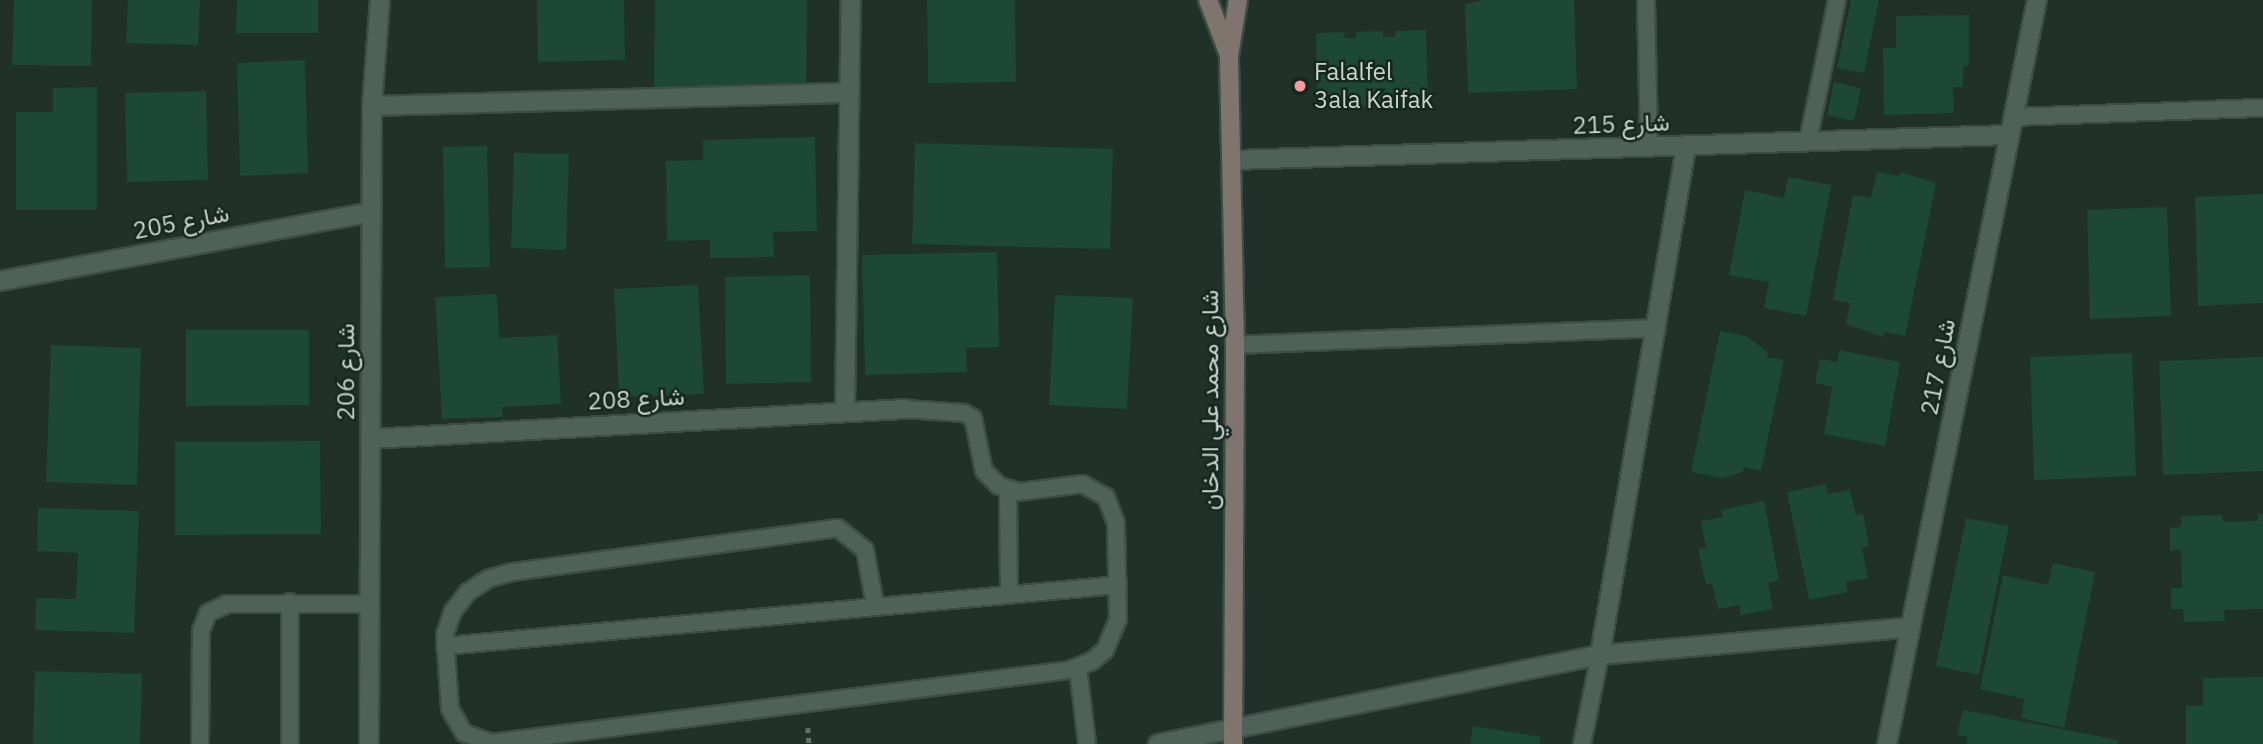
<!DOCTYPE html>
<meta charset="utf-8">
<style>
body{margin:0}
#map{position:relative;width:2263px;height:744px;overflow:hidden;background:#1f3128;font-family:"IBM Plex Sans",Vazirmatn,sans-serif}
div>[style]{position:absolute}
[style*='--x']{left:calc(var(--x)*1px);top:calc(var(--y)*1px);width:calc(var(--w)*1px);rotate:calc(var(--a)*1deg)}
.building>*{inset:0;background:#1d4835}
.path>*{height:4.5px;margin-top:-2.25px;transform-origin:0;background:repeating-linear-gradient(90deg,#63726a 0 5px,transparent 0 10px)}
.roads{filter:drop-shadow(2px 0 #3d4d45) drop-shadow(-2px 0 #3d4d45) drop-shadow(0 2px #3d4d45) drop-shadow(0 -2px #3d4d45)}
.lane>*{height:16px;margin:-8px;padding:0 8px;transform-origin:8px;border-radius:8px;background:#4f6258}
.street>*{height:18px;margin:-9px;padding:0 9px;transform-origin:9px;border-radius:9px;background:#4f6258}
.secondary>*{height:18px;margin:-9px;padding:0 9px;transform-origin:9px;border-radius:9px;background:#80746e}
.dots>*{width:19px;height:19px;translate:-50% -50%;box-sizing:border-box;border:4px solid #15271e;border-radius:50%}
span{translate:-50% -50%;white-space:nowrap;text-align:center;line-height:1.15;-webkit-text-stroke:5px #15271e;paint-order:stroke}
.poi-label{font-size:24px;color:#c9d4ce}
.left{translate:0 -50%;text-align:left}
.street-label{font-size:24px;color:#c9d4ce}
</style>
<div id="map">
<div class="building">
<div style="clip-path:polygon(14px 0,92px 0,91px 66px,12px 65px)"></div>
<div style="clip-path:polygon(128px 0,200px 0,198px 45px,126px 43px)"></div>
<div style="clip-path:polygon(237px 0,318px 0,318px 33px,236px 33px)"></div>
<div style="clip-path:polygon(537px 0,624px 0,625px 60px,538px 62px)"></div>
<div style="clip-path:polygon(655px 0,807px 0,806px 91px,654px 89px)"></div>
<div style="clip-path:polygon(927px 0,1015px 0,1016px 82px,928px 83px)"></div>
<div style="clip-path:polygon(1485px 0,1574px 0,1577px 89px,1468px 93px,1465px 4px)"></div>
<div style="clip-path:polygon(1851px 0,1879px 0,1864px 73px,1837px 68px)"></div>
<div style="clip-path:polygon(1969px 15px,1969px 66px,1963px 66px,1963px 87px,1953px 87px,1954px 113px,1884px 115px,1883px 48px,1896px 48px,1896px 16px)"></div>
<div style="clip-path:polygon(1426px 30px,1428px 105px,1318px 108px,1316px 33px,1344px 32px,1345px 38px,1356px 38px,1356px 32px,1383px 31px,1383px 37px,1395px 37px,1395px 31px)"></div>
<div style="clip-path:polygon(305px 60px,308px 173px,240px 176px,237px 63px)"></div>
<div style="clip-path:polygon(1834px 82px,1861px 88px,1854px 121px,1827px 115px)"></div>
<div style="clip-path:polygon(97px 87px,97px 210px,16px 210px,16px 112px,53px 112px,53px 88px)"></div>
<div style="clip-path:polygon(206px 91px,208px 180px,127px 182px,125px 93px)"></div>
<div style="clip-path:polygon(815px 137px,817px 231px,773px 232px,774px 257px,710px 258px,710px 240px,667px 241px,666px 161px,703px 160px,703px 140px)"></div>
<div style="clip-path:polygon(915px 143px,1113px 149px,1110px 249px,912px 244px)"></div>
<div style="clip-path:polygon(487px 146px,490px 267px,445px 268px,443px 147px)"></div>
<div style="clip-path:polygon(514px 153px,569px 154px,566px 250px,511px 248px)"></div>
<div style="clip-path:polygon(1877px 172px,1899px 176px,1900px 172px,1936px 183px,1905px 336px,1884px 332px,1883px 337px,1846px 324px,1850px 303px,1833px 300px,1853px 195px,1871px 198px)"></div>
<div style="clip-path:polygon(1788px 177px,1831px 185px,1806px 316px,1764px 308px,1769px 282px,1729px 275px,1745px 190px,1784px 198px)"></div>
<div style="clip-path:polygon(2263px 194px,2263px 303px,2198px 306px,2195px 197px)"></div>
<div style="clip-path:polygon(2167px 207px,2171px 316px,2090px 319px,2087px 210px)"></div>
<div style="clip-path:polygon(997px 252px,999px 347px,966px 348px,967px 372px,865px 375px,862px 255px)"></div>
<div style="clip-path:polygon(810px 275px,811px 382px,726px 384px,725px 277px)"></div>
<div style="clip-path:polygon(698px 285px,704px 394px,619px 397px,614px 289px)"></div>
<div style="clip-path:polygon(497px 294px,499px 338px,557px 335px,561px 404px,502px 407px,503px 417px,442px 419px,435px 297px)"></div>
<div style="clip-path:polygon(1055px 295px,1133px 298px,1127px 409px,1049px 405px)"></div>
<div style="clip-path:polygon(186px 330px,309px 330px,309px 405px,186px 406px)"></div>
<div style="clip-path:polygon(1720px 331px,1746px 336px,1768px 352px,1767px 357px,1784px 360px,1761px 471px,1744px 467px,1743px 472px,1722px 478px,1691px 472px)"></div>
<div style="clip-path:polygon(51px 345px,141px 348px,137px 485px,46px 482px)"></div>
<div style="clip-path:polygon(1839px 350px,1900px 362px,1885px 446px,1824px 434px,1832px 387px,1815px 383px,1820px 359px,1837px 362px)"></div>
<div style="clip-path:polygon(2132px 353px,2136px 476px,2034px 480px,2030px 357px)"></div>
<div style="clip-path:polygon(2263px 357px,2263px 471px,2163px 475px,2159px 361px)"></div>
<div style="clip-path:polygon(320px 441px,321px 534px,175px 535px,175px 442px)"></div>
<div style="clip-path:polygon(1826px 484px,1828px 494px,1850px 490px,1856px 515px,1863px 514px,1869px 546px,1862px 548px,1868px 578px,1846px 582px,1848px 592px,1809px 600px,1787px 492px)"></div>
<div style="clip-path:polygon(1764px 501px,1779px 580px,1768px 583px,1773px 609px,1741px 615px,1739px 605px,1718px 609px,1712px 583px,1706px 585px,1698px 549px,1706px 548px,1701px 521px,1723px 517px,1721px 510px)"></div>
<div style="clip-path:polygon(38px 508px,139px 511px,134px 633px,35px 630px,36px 598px,76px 599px,78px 553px,37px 551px)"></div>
<div style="clip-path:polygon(2258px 514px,2263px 514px,2263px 609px,2224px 610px,2225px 621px,2184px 622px,2183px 609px,2171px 609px,2171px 588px,2182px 588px,2181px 550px,2170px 551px,2170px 528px,2181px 527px,2181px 516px,2222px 515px,2223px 522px,2258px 521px)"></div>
<div style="clip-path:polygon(1966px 518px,2009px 526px,1979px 675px,1936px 666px)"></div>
<div style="clip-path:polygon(2053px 563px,2095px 572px,2064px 728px,2021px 718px,2024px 699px,1980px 689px,2003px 575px,2048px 585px)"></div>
<div style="clip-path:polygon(35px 671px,142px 674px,140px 744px,33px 744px)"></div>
<div style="clip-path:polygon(2263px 677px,2263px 744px,2186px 744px,2186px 706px,2203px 706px,2203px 678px)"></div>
<div style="clip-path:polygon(1963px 710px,2118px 740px,2118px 744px,1966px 744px,1968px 737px,1957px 735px)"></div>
<div style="clip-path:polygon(1473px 726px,1541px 737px,1539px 744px,1470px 744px)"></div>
</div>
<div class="path">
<div style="--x:808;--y:728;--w:16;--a:86"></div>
</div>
<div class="roads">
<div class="lane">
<div style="--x:1646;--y:0;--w:148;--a:88.8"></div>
<div style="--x:2013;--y:117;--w:250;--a:-2.1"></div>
<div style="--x:1808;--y:141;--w:144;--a:-78.4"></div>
<div style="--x:1235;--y:345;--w:422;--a:-2.3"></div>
<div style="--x:1008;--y:490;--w:104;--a:89.4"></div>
<div style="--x:875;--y:605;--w:56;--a:-100.3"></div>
<div style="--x:865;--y:550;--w:35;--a:-141"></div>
<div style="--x:838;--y:528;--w:329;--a:172.3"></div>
<div style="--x:512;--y:572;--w:25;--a:164"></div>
<div style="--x:488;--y:579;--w:24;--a:147"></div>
<div style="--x:468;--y:592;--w:24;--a:128"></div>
<div style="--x:453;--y:611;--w:24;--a:109"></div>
<div style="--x:445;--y:634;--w:75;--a:86.2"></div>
<div style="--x:450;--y:709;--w:28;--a:60"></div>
<div style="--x:464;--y:733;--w:29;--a:20"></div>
<div style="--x:491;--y:743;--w:584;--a:-7.19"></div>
<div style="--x:1070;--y:670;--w:24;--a:-22"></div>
<div style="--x:1092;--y:661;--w:17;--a:-40"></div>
<div style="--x:1105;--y:650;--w:34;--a:-67"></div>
<div style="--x:1118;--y:619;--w:96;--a:-91.2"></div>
<div style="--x:1116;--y:523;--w:28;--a:-111"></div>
<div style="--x:1106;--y:497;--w:26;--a:-151"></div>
<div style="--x:1083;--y:484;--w:64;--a:172.9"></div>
<div style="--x:1019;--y:492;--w:21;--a:-163"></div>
<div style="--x:999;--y:486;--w:21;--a:-135"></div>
<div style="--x:984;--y:471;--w:54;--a:-101.7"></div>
<div style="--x:973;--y:418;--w:10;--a:-151"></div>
<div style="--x:964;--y:413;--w:59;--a:-176.1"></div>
<div style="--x:445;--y:646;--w:676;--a:-5.18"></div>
<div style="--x:1078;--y:668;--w:77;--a:83.2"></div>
<div style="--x:200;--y:744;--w:113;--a:-89.5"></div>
<div style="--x:201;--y:631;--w:19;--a:-69"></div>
<div style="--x:208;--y:613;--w:21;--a:-25"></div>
<div style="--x:227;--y:604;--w:142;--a:0"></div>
<div style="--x:290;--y:744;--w:142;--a:-90"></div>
<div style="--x:1582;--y:744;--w:91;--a:-78.6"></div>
</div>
<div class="street">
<div style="--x:372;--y:106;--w:478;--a:-1.6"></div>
<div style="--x:1234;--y:160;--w:776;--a:-1.85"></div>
<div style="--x:0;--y:281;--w:377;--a:-10.5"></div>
<div style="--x:845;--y:411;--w:411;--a:-89.2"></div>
<div style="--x:370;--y:439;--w:536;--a:-3.21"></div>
<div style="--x:1600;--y:655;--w:515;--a:-80.39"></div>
<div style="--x:369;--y:744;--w:638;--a:-89.73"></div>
<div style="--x:372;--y:106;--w:106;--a:-85.7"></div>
<div style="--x:1158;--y:744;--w:451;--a:-11.4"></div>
<div style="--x:1600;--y:655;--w:312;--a:-5.1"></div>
<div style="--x:1887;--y:744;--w:759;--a:-78.6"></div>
</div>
<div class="secondary">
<div style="--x:1208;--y:0;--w:56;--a:69"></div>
<div style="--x:1233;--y:744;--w:399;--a:-89.7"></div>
<div style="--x:1235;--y:345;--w:289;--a:-91.2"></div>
<div style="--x:1229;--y:56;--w:57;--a:-80.9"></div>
</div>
</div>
<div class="dots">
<div style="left:1300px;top:86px;background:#f59b9d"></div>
</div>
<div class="poi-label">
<span class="left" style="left:1314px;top:86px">Falalfel<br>3ala Kaifak</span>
</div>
<div class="street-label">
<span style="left:1621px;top:124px;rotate:-2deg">شارع 215</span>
<span style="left:181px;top:222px;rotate:-11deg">شارع 205</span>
<span style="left:1938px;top:367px;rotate:-79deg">شارع 217</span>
<span style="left:346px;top:372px;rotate:-90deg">شارع 206</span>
<span style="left:636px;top:399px;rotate:-3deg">شارع 208</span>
<span style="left:1210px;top:400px;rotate:-90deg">شارع محمد علي الدخان</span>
</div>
</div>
